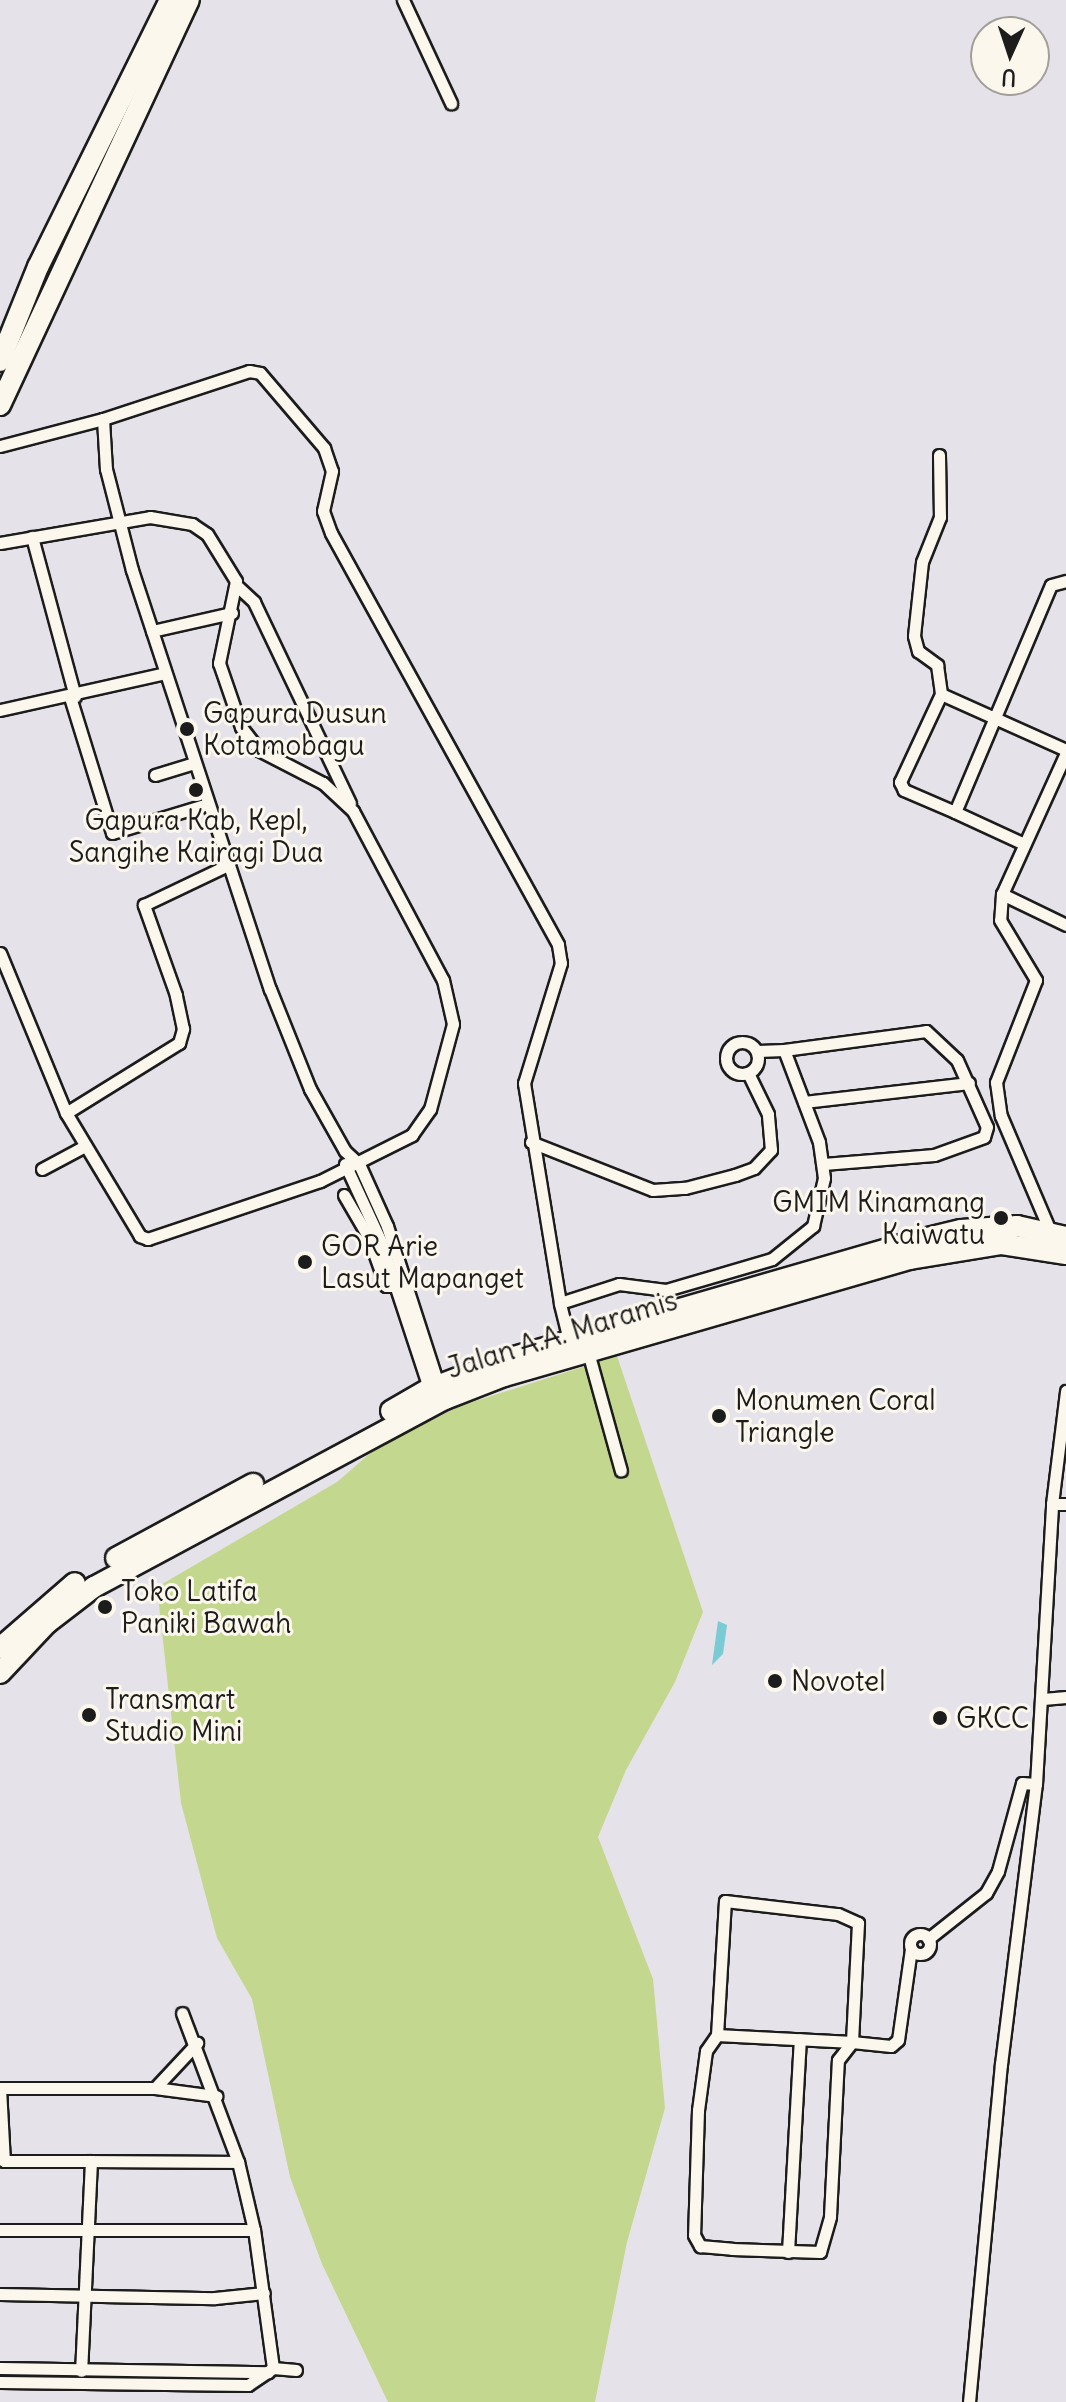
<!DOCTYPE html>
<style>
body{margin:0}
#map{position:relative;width:1066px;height:2402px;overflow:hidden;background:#e6e2e9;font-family:Delius,sans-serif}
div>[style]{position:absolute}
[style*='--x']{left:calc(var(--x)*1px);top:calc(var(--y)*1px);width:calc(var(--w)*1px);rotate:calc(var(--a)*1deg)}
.green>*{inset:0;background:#c3d88e}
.water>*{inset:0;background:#7acbd3}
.roads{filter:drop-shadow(2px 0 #1c1c1c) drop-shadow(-2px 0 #1c1c1c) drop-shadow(0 2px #1c1c1c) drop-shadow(0 -2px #1c1c1c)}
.street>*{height:11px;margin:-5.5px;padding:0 5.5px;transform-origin:5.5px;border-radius:5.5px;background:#fbf7ec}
.street>.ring{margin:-5.5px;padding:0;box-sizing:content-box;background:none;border:11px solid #fbf7ec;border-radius:50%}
.highway>*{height:20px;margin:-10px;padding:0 10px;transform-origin:10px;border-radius:10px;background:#fbf7ec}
.dots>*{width:22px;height:22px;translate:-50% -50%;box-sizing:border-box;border:4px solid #fbf7ec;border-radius:50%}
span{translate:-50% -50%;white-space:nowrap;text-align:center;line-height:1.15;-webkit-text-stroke:6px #fbf7ec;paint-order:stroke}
.poi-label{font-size:28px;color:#1c1c1c}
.left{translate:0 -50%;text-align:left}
.right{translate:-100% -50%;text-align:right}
.street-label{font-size:28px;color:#1c1c1c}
.north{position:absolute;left:970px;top:16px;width:80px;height:80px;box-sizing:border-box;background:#fbf7ec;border:2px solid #a29f99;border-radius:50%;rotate:183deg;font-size:22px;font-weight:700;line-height:32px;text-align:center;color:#1c1c1c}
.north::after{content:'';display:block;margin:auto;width:28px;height:36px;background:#1c1c1c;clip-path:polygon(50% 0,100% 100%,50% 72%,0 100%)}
</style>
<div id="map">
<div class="green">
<div style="clip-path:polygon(617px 1356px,703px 1612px,675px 1682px,626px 1770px,598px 1837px,653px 1979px,665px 2108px,627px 2242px,595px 2402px,388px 2402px,322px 2264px,290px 2177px,252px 1999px,217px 1938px,181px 1803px,157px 1587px,337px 1482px,375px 1449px,460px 1406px)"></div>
</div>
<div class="water">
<div style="clip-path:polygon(718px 1621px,727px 1625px,723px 1654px,712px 1665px)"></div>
</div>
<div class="roads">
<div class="street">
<div style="--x:403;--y:0;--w:114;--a:65"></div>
<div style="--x:103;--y:419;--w:50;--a:86.6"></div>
<div style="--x:106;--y:469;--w:104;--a:75.6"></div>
<div style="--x:132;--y:570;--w:441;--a:71.8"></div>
<div style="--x:270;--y:989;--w:108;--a:68.2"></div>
<div style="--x:310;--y:1089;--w:71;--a:60.6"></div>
<div style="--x:345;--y:1151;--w:19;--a:43"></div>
<div style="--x:359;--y:1164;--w:68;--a:65.7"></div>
<div style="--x:387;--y:1226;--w:169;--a:72.1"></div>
<div style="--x:0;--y:446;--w:106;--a:-14.7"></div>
<div style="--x:103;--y:419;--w:154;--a:-18.2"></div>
<div style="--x:249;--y:371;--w:11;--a:10"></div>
<div style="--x:260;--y:373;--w:99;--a:49.5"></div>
<div style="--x:324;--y:448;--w:24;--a:71"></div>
<div style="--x:332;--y:471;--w:41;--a:102.7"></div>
<div style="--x:323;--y:511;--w:23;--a:70"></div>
<div style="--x:331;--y:533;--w:470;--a:61.1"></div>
<div style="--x:558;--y:945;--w:18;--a:81"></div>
<div style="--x:561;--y:963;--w:126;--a:107.1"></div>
<div style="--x:524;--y:1083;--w:223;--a:80.7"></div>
<div style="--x:939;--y:455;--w:62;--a:89.1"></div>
<div style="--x:940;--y:517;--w:48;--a:111.8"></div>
<div style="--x:922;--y:562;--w:74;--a:96.2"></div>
<div style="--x:914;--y:636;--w:16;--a:75"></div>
<div style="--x:918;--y:651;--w:24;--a:36"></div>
<div style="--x:937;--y:665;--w:29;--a:82"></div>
<div style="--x:32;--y:537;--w:165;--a:74.9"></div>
<div style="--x:0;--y:543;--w:152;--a:-9.8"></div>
<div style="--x:150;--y:517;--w:43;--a:9.5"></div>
<div style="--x:192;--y:524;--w:18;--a:34"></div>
<div style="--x:207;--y:534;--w:55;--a:58.3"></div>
<div style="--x:236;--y:581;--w:84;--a:101.7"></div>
<div style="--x:219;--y:663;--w:68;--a:71"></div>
<div style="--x:241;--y:727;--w:29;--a:52"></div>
<div style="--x:259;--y:750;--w:72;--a:27.3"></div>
<div style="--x:323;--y:783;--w:41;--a:43"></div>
<div style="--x:353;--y:811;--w:191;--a:62"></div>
<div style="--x:443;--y:980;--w:45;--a:77.2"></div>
<div style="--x:453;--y:1024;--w:88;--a:105.1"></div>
<div style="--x:430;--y:1109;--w:32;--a:125"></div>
<div style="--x:412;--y:1135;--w:103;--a:153.4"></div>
<div style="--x:320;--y:1181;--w:182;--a:161.4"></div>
<div style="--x:148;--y:1239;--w:9;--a:-159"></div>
<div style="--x:140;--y:1236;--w:144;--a:-121"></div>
<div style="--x:66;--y:1113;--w:173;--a:-112.4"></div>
<div style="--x:236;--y:585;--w:25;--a:43"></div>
<div style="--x:254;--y:602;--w:223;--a:64.5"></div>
<div style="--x:152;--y:631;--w:82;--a:-12.7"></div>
<div style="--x:70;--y:697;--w:142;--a:72.8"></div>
<div style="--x:112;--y:833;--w:100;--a:-16.8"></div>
<div style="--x:0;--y:710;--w:169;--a:-12.6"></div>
<div style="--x:1066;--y:753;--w:155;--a:114.4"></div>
<div style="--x:1002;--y:894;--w:71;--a:25.8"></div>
<div style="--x:155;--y:775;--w:41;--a:-17.1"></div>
<div style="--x:955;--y:812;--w:56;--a:-156.7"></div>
<div style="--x:904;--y:790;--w:9;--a:-117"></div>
<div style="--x:900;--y:782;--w:97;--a:-65"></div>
<div style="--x:941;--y:694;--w:137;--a:24.1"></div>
<div style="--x:1022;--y:843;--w:74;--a:-155.2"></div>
<div style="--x:955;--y:812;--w:246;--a:-67.1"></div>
<div style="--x:1051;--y:585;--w:16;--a:-15"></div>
<div style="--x:1002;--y:894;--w:26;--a:94"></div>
<div style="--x:1000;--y:920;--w:70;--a:59"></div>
<div style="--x:1036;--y:980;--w:110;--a:111.4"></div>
<div style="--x:996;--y:1082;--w:34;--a:82"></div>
<div style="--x:1001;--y:1116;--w:125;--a:66.9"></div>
<div class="ring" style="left:726px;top:1042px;width:21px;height:21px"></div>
<div style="--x:784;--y:1050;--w:143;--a:-7.6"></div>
<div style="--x:926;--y:1031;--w:42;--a:43.1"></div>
<div style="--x:957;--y:1060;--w:73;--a:65.9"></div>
<div style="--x:987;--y:1127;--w:10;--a:107"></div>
<div style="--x:984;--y:1137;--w:53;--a:160.2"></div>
<div style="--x:934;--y:1155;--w:111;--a:175.4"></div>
<div style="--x:804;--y:1102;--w:166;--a:-6.6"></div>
<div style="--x:66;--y:1113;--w:133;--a:-31.8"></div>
<div style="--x:179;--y:1043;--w:15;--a:-74"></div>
<div style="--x:183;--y:1029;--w:35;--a:-102"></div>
<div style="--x:176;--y:995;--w:96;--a:-109.6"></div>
<div style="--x:144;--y:905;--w:93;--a:-25.5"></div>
<div style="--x:531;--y:1142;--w:131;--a:21.5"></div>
<div style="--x:653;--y:1190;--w:32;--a:-4"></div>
<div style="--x:685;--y:1188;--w:52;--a:-14.6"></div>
<div style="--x:735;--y:1175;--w:20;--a:-20"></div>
<div style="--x:754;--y:1168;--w:25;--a:-47"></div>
<div style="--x:771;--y:1150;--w:36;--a:-95"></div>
<div style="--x:768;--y:1114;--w:46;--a:-116"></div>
<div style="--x:345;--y:1164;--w:86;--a:65.2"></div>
<div style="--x:381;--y:1242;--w:157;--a:71.8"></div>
<div style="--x:42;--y:1169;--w:49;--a:-28.1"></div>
<div style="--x:344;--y:1195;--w:48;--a:59.7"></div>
<div style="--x:368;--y:1236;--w:53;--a:70.2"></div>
<div style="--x:386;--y:1286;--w:11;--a:0"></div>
<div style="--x:569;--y:1340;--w:38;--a:-104"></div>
<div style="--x:560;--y:1303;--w:62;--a:-17.9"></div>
<div style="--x:619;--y:1284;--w:47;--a:7.3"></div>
<div style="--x:666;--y:1290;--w:110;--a:-16.3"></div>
<div style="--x:772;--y:1259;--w:53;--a:-38.8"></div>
<div style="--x:813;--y:1226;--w:49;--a:-77.1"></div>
<div style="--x:824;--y:1178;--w:36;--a:-98"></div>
<div style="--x:819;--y:1142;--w:98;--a:-110.8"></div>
<div style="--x:784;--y:1050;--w:26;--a:178"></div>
<div style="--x:588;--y:1352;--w:123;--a:74.5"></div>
<div style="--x:1052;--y:1504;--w:14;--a:0"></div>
<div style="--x:1043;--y:1699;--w:23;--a:-5"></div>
<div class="ring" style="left:910px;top:1934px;width:9px;height:9px"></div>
<div style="--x:928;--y:1939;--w:74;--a:-38.4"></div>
<div style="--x:986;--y:1893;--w:25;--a:-61"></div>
<div style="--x:998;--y:1871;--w:91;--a:-74.7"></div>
<div style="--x:1022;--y:1783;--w:14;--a:4"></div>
<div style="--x:717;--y:2035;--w:19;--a:125"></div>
<div style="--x:706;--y:2051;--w:60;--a:97.7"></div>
<div style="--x:698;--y:2110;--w:125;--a:91.8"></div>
<div style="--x:694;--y:2235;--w:13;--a:61"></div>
<div style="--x:700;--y:2246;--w:32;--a:5"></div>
<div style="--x:732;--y:2249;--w:88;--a:2"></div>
<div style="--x:820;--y:2252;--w:37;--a:-74"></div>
<div style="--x:830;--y:2216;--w:156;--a:-87.1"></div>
<div style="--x:838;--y:2060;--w:23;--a:-52"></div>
<div style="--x:852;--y:2042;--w:135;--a:-177"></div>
<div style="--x:717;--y:2035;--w:134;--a:-86.6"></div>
<div style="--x:725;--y:1901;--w:114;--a:6.6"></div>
<div style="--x:838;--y:1914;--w:22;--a:24"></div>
<div style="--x:858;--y:1923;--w:119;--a:92.9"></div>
<div style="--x:852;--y:2042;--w:39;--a:6"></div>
<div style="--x:891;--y:2046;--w:9;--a:-41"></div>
<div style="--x:898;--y:2040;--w:92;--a:-81.9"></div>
<div style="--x:0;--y:2088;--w:73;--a:86.9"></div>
<div style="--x:4;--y:2161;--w:87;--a:0"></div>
<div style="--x:91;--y:2161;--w:210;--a:92.7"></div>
<div style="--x:2;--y:2088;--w:153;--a:0"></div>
<div style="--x:155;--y:2088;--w:62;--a:7.5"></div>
<div style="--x:155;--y:2088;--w:62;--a:-47"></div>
<div style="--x:91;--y:2161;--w:147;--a:0.4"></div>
<div style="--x:0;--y:2230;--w:254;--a:0"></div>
<div style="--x:788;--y:2252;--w:213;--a:-86.8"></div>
<div style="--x:0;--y:2294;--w:215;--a:1.1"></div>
<div style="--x:215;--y:2298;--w:49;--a:-5.8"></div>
<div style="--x:0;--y:2368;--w:268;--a:0.9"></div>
<div style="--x:273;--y:2368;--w:23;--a:5"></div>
<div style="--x:0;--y:2382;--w:248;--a:0.7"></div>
<div style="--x:248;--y:2385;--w:30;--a:-34"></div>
<div style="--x:273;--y:2368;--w:139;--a:-97.8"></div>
<div style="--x:254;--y:2230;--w:70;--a:-103.2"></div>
<div style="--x:238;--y:2162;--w:159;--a:-110.6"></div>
<div style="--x:969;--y:2402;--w:340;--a:-84.6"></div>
<div style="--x:1001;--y:2064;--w:282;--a:-82.9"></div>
<div style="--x:1036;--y:1784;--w:280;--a:-86.7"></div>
<div style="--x:1052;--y:1504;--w:114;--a:-82.9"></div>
</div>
<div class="highway">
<div style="--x:0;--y:361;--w:101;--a:-68"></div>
<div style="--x:38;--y:267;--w:298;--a:-63.7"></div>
<div style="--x:0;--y:405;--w:447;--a:-65"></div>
<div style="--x:391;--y:1411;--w:44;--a:-30.1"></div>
<div style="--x:429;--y:1389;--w:87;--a:-20.9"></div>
<div style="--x:510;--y:1358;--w:417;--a:-16.1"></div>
<div style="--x:911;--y:1242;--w:51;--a:-13.5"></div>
<div style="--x:961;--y:1230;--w:56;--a:-4.1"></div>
<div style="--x:1017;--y:1226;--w:50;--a:12.7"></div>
<div style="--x:116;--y:1558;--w:156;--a:-28.4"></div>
<div style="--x:0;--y:1648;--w:99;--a:-40.9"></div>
<div style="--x:0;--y:1673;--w:69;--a:-46.8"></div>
<div style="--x:47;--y:1623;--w:59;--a:-37.5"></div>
<div style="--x:94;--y:1587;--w:398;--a:-28.2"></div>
<div style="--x:445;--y:1399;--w:63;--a:-21.3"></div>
<div style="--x:504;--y:1376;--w:423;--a:-16.1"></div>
<div style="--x:910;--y:1259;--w:93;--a:-9.3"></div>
<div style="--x:1002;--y:1244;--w:65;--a:8.9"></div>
</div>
</div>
<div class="dots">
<div style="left:187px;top:729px;background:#1c1c1c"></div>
<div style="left:196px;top:790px;background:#1c1c1c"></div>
<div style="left:1001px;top:1218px;background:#1c1c1c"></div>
<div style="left:305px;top:1262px;background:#1c1c1c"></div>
<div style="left:719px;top:1416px;background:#1c1c1c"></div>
<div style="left:105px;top:1607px;background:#1c1c1c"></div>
<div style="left:775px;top:1681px;background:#1c1c1c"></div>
<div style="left:89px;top:1715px;background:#1c1c1c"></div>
<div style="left:940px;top:1718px;background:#1c1c1c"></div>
</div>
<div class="poi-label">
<span class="left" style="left:203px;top:729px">Gapura Dusun<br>Kotamobagu</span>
<span style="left:196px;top:836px">Gapura Kab, Kepl,<br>Sangihe Kairagi Dua</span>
<span class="right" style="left:985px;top:1218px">GMIM Kinamang<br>Kaiwatu</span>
<span class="left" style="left:321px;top:1262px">GOR Arie<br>Lasut Mapanget</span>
<span class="left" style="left:735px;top:1416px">Monumen Coral<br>Triangle</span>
<span class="left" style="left:121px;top:1607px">Toko Latifa<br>Paniki Bawah</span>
<span class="left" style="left:791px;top:1681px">Novotel</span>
<span class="left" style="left:105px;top:1715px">Transmart<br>Studio Mini</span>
<span class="left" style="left:956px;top:1718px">GKCC</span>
</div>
<div class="street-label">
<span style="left:562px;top:1334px;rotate:-17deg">Jalan A.A. Maramis</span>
</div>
<div class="north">U</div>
</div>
